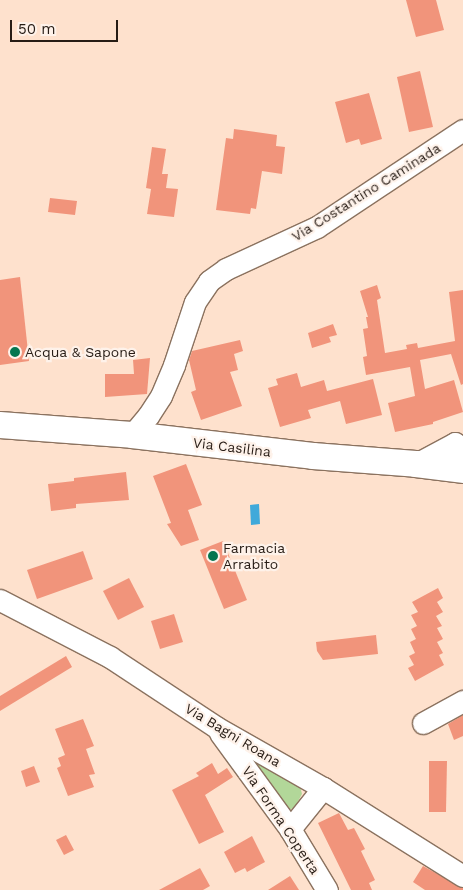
<!DOCTYPE html>
<style>
body{margin:0}
#map{position:relative;width:463px;height:890px;overflow:hidden;background:#fee1cd;font-family:"Work Sans",sans-serif}
div>[style]{position:absolute}
[style*='--x']{left:calc(var(--x)*1px);top:calc(var(--y)*1px);width:calc(var(--w)*1px);rotate:calc(var(--a)*1deg)}
.green>*{inset:0;background:#b2d799}
.water>*{inset:0;background:#40a9da}
.building>*{inset:0;background:#f1947b}
.roads{filter:drop-shadow(1px 0 #8b725f) drop-shadow(-1px 0 #8b725f) drop-shadow(0 1px #8b725f) drop-shadow(0 -1px #8b725f)}
.minor>*{height:21px;margin:-10.5px;padding:0 10.5px;transform-origin:10.5px;border-radius:10.5px;background:#fff}
.major>*{height:26px;margin:-13px;padding:0 13px;transform-origin:13px;border-radius:13px;background:#fff}
.dots>*{width:14px;height:14px;translate:-50% -50%;box-sizing:border-box;border:2px solid #fef2ea;border-radius:50%}
span{translate:-50% -50%;white-space:nowrap;text-align:center;line-height:1.15;-webkit-text-stroke:4.5px #fef2ea;paint-order:stroke}
.street-label{font-size:14px;color:#271c15}
.poi-label{font-size:14px;color:#271c15}
.left{translate:0 -50%;text-align:left}
.scale{position:absolute;left:10px;top:20px;width:108px;height:22px;box-sizing:border-box;border:2px solid #271c15;border-top:0;padding-left:6px;font-size:15px;line-height:18px;white-space:nowrap;color:#271c15;-webkit-text-stroke:4px #fef2ea;paint-order:stroke}
</style>
<div id="map">
<div class="green">
<div style="clip-path:polygon(244px 752px,300px 786px,302px 794px,295px 807px,289px 810px)"></div>
</div>
<div class="water">
<div style="clip-path:polygon(259px 504px,260px 524px,251px 525px,250px 505px)"></div>
</div>
<div class="building">
<div style="clip-path:polygon(406px 0,436px 0,444px 30px,416px 37px)"></div>
<div style="clip-path:polygon(420px 71px,433px 127px,409px 132px,397px 77px)"></div>
<div style="clip-path:polygon(369px 93px,382px 139px,361px 145px,359px 139px,346px 143px,335px 102px)"></div>
<div style="clip-path:polygon(234px 129px,277px 135px,276px 146px,285px 147px,282px 174px,262px 171px,256px 209px,251px 208px,250px 214px,216px 210px,226px 138px,233px 139px)"></div>
<div style="clip-path:polygon(152px 147px,166px 149px,162px 174px,168px 174px,166px 188px,178px 189px,174px 217px,147px 214px,151px 189px,146px 188px)"></div>
<div style="clip-path:polygon(50px 198px,77px 201px,75px 215px,48px 212px)"></div>
<div style="clip-path:polygon(20px 277px,29px 361px,0 365px,0 280px)"></div>
<div style="clip-path:polygon(377px 285px,381px 298px,377px 300px,385px 353px,407px 349px,406px 345px,417px 343px,418px 348px,455px 341px,449px 292px,463px 290px,463px 384px,461px 385px,451px 354px,420px 360px,425px 389px,454px 380px,463px 412px,433px 422px,433px 424px,395px 432px,388px 403px,415px 396px,410px 367px,366px 375px,363px 357px,367px 356px,363px 329px,368px 328px,366px 317px,368px 317px,360px 291px)"></div>
<div style="clip-path:polygon(333px 324px,337px 335px,329px 337px,331px 342px,312px 348px,308px 333px)"></div>
<div style="clip-path:polygon(240px 340px,243px 351px,234px 354px,238px 370px,230px 372px,242px 406px,201px 420px,191px 392px,196px 390px,189px 360px,192px 351px)"></div>
<div style="clip-path:polygon(150px 358px,147px 394px,105px 397px,105px 374px,134px 374px,133px 360px)"></div>
<div style="clip-path:polygon(297px 373px,301px 387px,324px 380px,327px 391px,373px 379px,382px 415px,346px 424px,340px 401px,308px 410px,311px 418px,280px 427px,268px 388px,278px 385px,276px 379px)"></div>
<div style="clip-path:polygon(186px 464px,202px 505px,188px 510px,199px 540px,181px 546px,167px 524px,171px 523px,153px 476px)"></div>
<div style="clip-path:polygon(126px 472px,129px 500px,76px 504px,76px 508px,51px 511px,48px 484px,74px 481px,74px 478px)"></div>
<div style="clip-path:polygon(223px 541px,247px 600px,224px 609px,200px 550px)"></div>
<div style="clip-path:polygon(83px 551px,93px 579px,37px 599px,27px 570px)"></div>
<div style="clip-path:polygon(129px 578px,144px 607px,118px 620px,103px 591px)"></div>
<div style="clip-path:polygon(438px 588px,443px 598px,437px 602px,443px 612px,436px 616px,442px 626px,437px 628px,443px 639px,437px 642px,443px 653px,439px 655px,444px 665px,415px 681px,408px 668px,414px 665px,409px 656px,415px 653px,410px 642px,416px 639px,411px 629px,417px 626px,411px 615px,418px 612px,412px 602px)"></div>
<div style="clip-path:polygon(174px 614px,183px 642px,160px 649px,151px 621px)"></div>
<div style="clip-path:polygon(376px 635px,378px 654px,323px 660px,317px 651px,316px 642px)"></div>
<div style="clip-path:polygon(66px 656px,72px 667px,0 711px,0 696px)"></div>
<div style="clip-path:polygon(463px 715px,463px 736px,454px 740px,448px 724px)"></div>
<div style="clip-path:polygon(83px 719px,94px 746px,86px 749px,95px 774px,89px 775px,94px 787px,68px 796px,57px 768px,61px 766px,58px 758px,65px 755px,55px 729px)"></div>
<div style="clip-path:polygon(429px 761px,447px 761px,446px 812px,429px 812px)"></div>
<div style="clip-path:polygon(212px 763px,218px 774px,227px 768px,233px 777px,205px 795px,224px 832px,199px 844px,172px 790px,199px 776px,196px 773px)"></div>
<div style="clip-path:polygon(34px 766px,40px 782px,26px 787px,21px 771px)"></div>
<div style="clip-path:polygon(339px 813px,348px 830px,354px 828px,365px 849px,361px 851px,375px 880px,369px 883px,372px 890px,351px 890px,318px 823px)"></div>
<div style="clip-path:polygon(66px 835px,74px 850px,64px 855px,56px 840px)"></div>
<div style="clip-path:polygon(252px 836px,265px 862px,247px 872px,245px 868px,235px 873px,224px 852px)"></div>
<div style="clip-path:polygon(423px 866px,463px 888px,463px 890px,425px 890px,413px 882px)"></div>
<div style="clip-path:polygon(200px 868px,210px 886px,203px 890px,159px 890px)"></div>
<div style="clip-path:polygon(290px 876px,299px 890px,268px 890px)"></div>
</div>
<div class="roads">
<div class="minor">
<div style="--x:132;--y:435;--w:25;--a:-50"></div>
<div style="--x:148;--y:416;--w:24;--a:-57"></div>
<div style="--x:161;--y:396;--w:34;--a:-67"></div>
<div style="--x:174;--y:365;--w:66;--a:-71.6"></div>
<div style="--x:195;--y:302;--w:25;--a:-56"></div>
<div style="--x:209;--y:281;--w:21;--a:-35"></div>
<div style="--x:226;--y:269;--w:100;--a:-24.8"></div>
<div style="--x:317;--y:227;--w:175;--a:-33.6"></div>
<div style="--x:416;--y:464;--w:44;--a:-28.3"></div>
<div style="--x:455;--y:443;--w:11;--a:45"></div>
<div style="--x:0;--y:600;--w:124;--a:27.4"></div>
<div style="--x:110;--y:657;--w:127;--a:33.4"></div>
<div style="--x:216;--y:727;--w:123;--a:29.7"></div>
<div style="--x:323;--y:788;--w:165;--a:32.2"></div>
<div style="--x:423;--y:723;--w:46;--a:-28.8"></div>
<div style="--x:220;--y:733;--w:119;--a:53.9"></div>
<div style="--x:290;--y:829;--w:71;--a:58.8"></div>
<div style="--x:290;--y:829;--w:53;--a:-51.2"></div>
</div>
<div class="major">
<div style="--x:0;--y:425;--w:132;--a:4.3"></div>
<div style="--x:132;--y:435;--w:182;--a:6.6"></div>
<div style="--x:313;--y:456;--w:103;--a:4.4"></div>
<div style="--x:416;--y:464;--w:47;--a:7.3"></div>
</div>
</div>
<div class="dots">
<div style="left:15px;top:352px;background:#047650"></div>
<div style="left:213px;top:556px;background:#047650"></div>
</div>
<div class="street-label">
<span style="left:366px;top:192px;rotate:-32deg">Via Costantino Caminada</span>
<span style="left:232px;top:447px;rotate:7deg">Via Casilina</span>
<span style="left:233px;top:735px;rotate:31deg">Via Bagni Roana</span>
<span style="left:281px;top:820px;rotate:56deg">Via Forma Coperta</span>
</div>
<div class="poi-label">
<span class="left" style="left:25px;top:352px">Acqua &amp; Sapone</span>
<span class="left" style="left:223px;top:556px">Farmacia<br>Arrabito</span>
</div>
<div class="scale">50 m</div>
</div>
